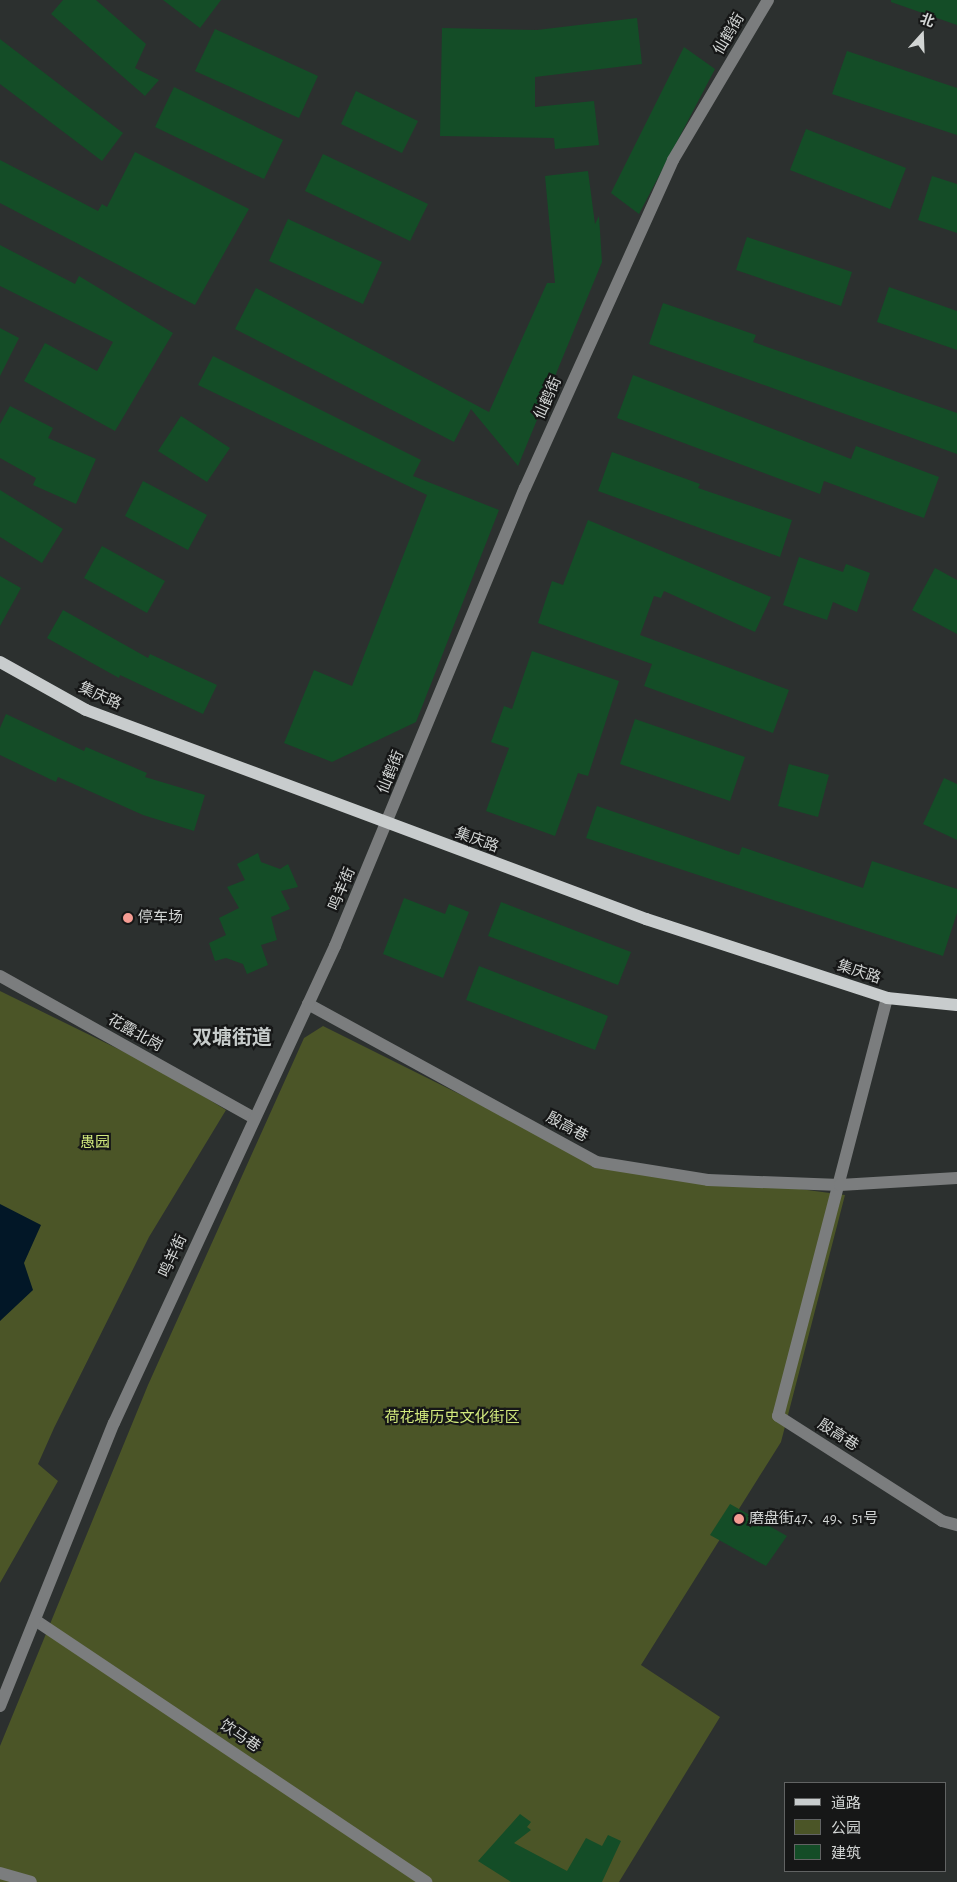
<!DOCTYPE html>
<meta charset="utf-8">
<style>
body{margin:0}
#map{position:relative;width:957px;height:1882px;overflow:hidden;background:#2c302f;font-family:"Alegreya Sans","Noto Sans SC",sans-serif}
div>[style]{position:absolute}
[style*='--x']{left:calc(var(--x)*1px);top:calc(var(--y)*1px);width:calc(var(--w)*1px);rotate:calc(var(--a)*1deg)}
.green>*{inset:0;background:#4b5527}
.water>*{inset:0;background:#021727}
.building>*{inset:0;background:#144d27}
.minor>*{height:12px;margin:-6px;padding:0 6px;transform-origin:6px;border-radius:6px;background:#7b7d7e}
.major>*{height:12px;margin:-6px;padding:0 6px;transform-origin:6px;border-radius:6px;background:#c8cccd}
.dots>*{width:14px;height:14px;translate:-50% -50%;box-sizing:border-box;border:2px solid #161717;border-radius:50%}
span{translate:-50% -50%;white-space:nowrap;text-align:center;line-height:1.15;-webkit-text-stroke:4.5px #161717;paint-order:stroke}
.street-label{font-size:15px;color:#d2d5d4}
.poi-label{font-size:15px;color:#d2d5d4}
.left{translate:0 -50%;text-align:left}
.park-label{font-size:15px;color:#d2ea7d}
.district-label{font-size:20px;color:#c7cccb;font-weight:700}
.legend{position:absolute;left:784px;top:1782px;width:162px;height:90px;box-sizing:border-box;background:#161717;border:1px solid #616363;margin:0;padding:6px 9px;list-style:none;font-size:15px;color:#d2d5d4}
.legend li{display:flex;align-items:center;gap:10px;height:25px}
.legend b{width:25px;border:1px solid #616363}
.north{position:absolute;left:897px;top:10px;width:50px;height:50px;-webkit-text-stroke:4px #161717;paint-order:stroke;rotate:20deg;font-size:14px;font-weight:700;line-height:20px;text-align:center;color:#d2d5d4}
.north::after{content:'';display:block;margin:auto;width:18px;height:22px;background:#d2d5d4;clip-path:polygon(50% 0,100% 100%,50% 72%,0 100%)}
</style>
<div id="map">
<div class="green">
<div style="clip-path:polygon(0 991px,159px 1069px,226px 1110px,149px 1237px,54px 1428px,38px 1464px,58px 1481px,0 1583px)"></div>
<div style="clip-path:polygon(323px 1026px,596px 1162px,845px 1195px,781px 1442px,641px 1665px,720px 1717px,619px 1882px,0 1882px,0 1746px,148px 1385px,304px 1038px)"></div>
</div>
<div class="water">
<div style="clip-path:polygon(0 1204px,41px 1225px,24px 1263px,33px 1290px,0 1321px)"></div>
</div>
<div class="building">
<div style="clip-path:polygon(63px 0,96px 0,146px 44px,135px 68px,159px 80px,145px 96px,51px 14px)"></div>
<div style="clip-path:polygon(163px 0,221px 0,200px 28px)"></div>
<div style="clip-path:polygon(891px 0,957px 0,957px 25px,891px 2px)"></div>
<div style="clip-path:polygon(637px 18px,642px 64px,535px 77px,535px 107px,594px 101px,599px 145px,555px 149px,554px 138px,440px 136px,442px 28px,537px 30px)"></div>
<div style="clip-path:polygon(215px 29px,318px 76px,299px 118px,195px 71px)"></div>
<div style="clip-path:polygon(0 39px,123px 133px,102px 161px,0 84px)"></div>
<div style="clip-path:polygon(684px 47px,715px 69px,639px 214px,611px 193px)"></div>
<div style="clip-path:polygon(847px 51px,957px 88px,957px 135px,832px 94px)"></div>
<div style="clip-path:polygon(174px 87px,283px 140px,264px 179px,155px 127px)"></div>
<div style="clip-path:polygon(356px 91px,418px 121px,402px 153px,341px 124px)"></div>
<div style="clip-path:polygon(806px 129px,906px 168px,890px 209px,790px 170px)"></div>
<div style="clip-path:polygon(135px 152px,249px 209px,195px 305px,0 203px,0 160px,98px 211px,102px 204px,107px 207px)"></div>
<div style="clip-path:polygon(323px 154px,428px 204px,410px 241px,305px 191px)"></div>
<div style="clip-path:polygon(588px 171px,595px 224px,599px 216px,602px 262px,518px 466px,471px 409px,454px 442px,235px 329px,256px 288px,489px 412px,547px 283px,555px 283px,545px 176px)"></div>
<div style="clip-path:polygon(932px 176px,957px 184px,957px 233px,918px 220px)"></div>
<div style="clip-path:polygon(288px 219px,382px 262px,363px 304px,269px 261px)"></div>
<div style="clip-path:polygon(747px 237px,852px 272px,841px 306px,736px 270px)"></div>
<div style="clip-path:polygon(0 245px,75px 284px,79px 276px,173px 333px,115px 431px,24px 381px,45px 343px,97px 371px,113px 342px,0 286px)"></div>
<div style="clip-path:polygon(889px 287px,957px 311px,957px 350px,877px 322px)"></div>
<div style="clip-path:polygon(663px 303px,756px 335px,753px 342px,957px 413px,957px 454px,649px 344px)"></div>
<div style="clip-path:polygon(0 328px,19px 338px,0 376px)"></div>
<div style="clip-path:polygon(213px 356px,421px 460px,413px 476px,499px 510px,416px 722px,332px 762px,284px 743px,314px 670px,352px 686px,427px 495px,198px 385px)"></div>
<div style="clip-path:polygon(633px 375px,851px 459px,856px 446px,939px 477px,924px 518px,824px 481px,820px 494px,617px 418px)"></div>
<div style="clip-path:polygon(10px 406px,53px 428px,48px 438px,96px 459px,76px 504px,33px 485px,36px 478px,0 458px,0 424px)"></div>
<div style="clip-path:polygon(181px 416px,230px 448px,207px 482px,158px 451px)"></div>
<div style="clip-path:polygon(612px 452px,700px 484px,698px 488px,792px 520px,780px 557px,598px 491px)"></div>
<div style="clip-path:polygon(143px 481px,207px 515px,188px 550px,125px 516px)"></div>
<div style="clip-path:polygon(0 490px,63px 529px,42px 563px,0 537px)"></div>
<div style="clip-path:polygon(588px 520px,771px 597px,755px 632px,664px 591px,661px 598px,654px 596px,640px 635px,789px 690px,773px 733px,644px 686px,652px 664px,538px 623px,552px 581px,563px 585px)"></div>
<div style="clip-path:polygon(102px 546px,165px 581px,147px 613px,84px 578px)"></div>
<div style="clip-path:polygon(799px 557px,843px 572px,846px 564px,870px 573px,857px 612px,833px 602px,827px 620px,783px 605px)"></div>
<div style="clip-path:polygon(935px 568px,957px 580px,957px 634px,912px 610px)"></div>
<div style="clip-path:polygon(0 576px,21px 588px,0 626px)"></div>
<div style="clip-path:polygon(63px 610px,148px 658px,150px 654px,217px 685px,203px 714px,120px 675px,119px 678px,47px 638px)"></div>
<div style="clip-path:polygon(532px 651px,619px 681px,588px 776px,578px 773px,555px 836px,486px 811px,509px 748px,491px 742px,504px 706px,512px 709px)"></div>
<div style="clip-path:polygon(6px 714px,84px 751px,86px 747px,147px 773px,145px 777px,205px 795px,194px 831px,143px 815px,58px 777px,56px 782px,0 755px,0 728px)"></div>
<div style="clip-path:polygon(635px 719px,745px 757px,730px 801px,620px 764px)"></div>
<div style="clip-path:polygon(789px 764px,829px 775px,818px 817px,778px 806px)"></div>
<div style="clip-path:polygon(944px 778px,957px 784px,957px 840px,923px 824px)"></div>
<div style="clip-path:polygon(597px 806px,739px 855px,742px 847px,863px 888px,872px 861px,957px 889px,957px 913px,943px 956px,586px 838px)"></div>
<div style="clip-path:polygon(258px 853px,261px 862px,280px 869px,288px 864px,298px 887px,281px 891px,290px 909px,271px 917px,277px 940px,261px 945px,268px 965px,247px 974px,243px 964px,226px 958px,215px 961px,209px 943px,226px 935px,219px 918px,239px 908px,227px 887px,245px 880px,237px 864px)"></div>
<div style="clip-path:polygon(404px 898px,445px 914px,449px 904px,469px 912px,443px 978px,383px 954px)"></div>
<div style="clip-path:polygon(501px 902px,631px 952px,618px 985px,488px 936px)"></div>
<div style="clip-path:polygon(479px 966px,608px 1016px,595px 1050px,466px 1000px)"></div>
<div style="clip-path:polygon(730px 1504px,787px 1536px,766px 1566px,710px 1535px)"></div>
<div style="clip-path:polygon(520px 1814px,531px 1822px,527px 1827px,531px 1830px,514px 1843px,567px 1871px,586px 1838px,602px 1846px,608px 1835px,621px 1841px,602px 1882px,511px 1882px,478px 1861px)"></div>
</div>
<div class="minor">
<div style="--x:0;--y:976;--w:291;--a:29.2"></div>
<div style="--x:887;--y:998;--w:432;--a:104.6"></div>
<div style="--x:778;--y:1416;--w:195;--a:32.6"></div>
<div style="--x:942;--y:1521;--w:16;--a:15"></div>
<div style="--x:308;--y:1004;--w:328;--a:28.7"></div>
<div style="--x:596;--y:1162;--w:113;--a:9.1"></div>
<div style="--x:708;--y:1180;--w:132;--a:2.2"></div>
<div style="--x:840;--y:1185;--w:117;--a:-3.4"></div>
<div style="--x:35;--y:1620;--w:471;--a:33.8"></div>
<div style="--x:0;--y:1706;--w:305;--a:-68.1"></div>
<div style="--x:114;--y:1423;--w:526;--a:-65.14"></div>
<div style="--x:335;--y:946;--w:496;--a:-67.5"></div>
<div style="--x:525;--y:488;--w:360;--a:-65.7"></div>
<div style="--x:673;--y:160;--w:186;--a:-59.3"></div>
<div style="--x:0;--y:1873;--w:32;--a:16"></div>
</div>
<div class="major">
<div style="--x:0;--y:662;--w:98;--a:29.2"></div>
<div style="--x:86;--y:710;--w:598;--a:20.47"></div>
<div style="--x:646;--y:919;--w:254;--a:18.1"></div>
<div style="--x:887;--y:998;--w:70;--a:5.7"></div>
</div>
<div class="dots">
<div style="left:128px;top:918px;background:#f59c93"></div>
<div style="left:739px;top:1519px;background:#f59c93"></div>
</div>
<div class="street-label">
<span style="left:729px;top:34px;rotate:-59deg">仙鹤街</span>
<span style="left:548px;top:398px;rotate:-66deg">仙鹤街</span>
<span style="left:100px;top:696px;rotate:24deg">集庆路</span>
<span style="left:391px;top:772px;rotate:-68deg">仙鹤街</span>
<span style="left:477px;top:840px;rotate:20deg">集庆路</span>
<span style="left:342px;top:889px;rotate:-67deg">鸣羊街</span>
<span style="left:859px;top:972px;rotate:18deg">集庆路</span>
<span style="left:135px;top:1033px;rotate:29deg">花露北岗</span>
<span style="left:567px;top:1127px;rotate:29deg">殷高巷</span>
<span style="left:173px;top:1256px;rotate:-65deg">鸣羊街</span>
<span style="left:838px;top:1435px;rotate:33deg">殷高巷</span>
<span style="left:240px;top:1736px;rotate:34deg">饮马巷</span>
</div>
<div class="poi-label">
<span class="left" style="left:138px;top:918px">停车场</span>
<span class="left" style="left:749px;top:1519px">磨盘街47、49、51号</span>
</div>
<div class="park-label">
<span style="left:95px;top:1143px">愚园</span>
<span style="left:452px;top:1418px">荷花塘历史文化街区</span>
</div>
<div class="district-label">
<span style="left:232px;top:1038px">双塘街道</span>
</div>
<ul class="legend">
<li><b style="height:6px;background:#c8cccd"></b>道路</li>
<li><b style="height:14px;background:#4b5527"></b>公园</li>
<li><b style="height:14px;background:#144d27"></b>建筑</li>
</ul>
<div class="north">北</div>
</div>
